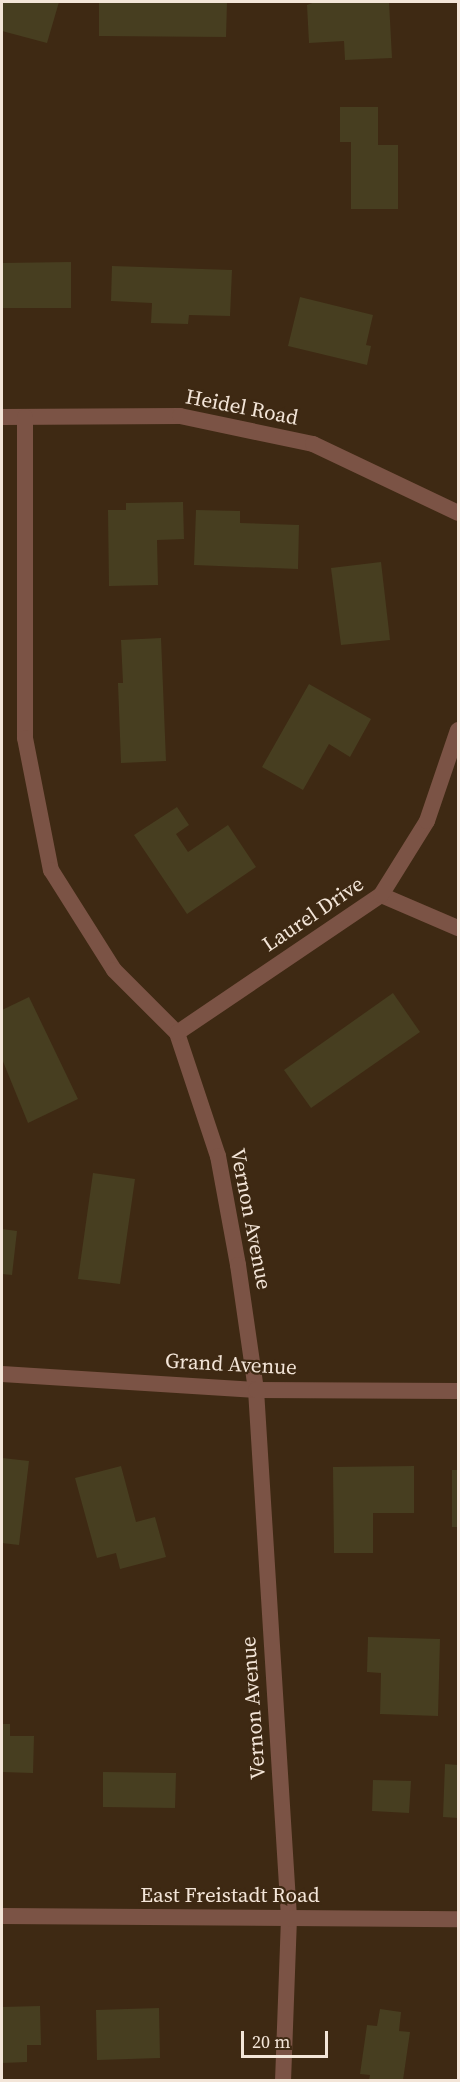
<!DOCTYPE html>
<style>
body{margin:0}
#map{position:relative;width:460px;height:2082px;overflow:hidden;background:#3e2913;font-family:"Source Serif 4",serif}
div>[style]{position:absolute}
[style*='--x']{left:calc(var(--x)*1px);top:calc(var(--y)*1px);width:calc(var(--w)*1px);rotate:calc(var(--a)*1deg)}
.building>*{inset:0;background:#473e20}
.minor>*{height:16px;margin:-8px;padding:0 8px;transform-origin:8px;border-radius:8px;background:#7b5345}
.tertiary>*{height:16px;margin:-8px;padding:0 8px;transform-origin:8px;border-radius:8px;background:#7b5345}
span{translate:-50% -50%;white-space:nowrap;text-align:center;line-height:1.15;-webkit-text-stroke:4.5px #3e2913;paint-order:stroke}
.street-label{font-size:21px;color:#f3e5d8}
.frame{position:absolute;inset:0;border:3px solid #f3e5d8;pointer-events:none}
.scale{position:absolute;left:241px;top:2031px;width:87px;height:27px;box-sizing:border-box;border:3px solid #f3e5d8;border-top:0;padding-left:8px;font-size:18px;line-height:21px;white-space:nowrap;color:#f3e5d8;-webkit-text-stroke:4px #3e2913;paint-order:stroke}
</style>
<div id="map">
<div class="building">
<div style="clip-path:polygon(2px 2px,59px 2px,47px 43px,2px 31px)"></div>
<div style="clip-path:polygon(99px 2px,227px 2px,226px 37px,99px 36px)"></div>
<div style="clip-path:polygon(315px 2px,389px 2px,392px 58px,345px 60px,344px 41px,309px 43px,307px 5px)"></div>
<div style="clip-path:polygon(340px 107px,378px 107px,378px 145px,398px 145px,398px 209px,351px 209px,351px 142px,340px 142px)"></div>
<div style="clip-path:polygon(71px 262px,71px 308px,2px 308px,2px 263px)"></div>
<div style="clip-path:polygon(112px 266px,232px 270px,230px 316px,189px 315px,188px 324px,151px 323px,152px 303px,111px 301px)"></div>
<div style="clip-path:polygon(300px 297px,373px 315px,366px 345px,371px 346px,367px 365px,288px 346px)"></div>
<div style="clip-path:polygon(183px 502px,184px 539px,157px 540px,158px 585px,109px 586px,108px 510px,126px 510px,126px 503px)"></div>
<div style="clip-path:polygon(196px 510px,240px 511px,240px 523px,299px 525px,298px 569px,194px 565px)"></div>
<div style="clip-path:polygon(381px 562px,390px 640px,341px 645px,331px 568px)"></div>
<div style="clip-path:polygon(161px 638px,166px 761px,121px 763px,118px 683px,123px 683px,121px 640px)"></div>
<div style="clip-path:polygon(309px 684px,371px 719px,350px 757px,329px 744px,303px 790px,262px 767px)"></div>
<div style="clip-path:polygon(177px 807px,189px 825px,176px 834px,188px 852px,228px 825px,256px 867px,187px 914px,134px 835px)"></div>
<div style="clip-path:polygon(393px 993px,420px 1032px,311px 1108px,284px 1070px)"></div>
<div style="clip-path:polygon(29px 997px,78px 1099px,28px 1123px,2px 1059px,2px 1010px)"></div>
<div style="clip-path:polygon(93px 1173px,135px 1179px,120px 1284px,78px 1279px)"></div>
<div style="clip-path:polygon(2px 1229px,17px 1231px,12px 1275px,2px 1274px)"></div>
<div style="clip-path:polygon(2px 1458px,29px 1461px,19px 1545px,2px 1543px)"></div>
<div style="clip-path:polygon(121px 1466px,136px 1522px,155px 1517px,166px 1557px,120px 1569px,116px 1553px,97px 1558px,75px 1478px)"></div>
<div style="clip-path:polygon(414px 1466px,414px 1513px,373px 1513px,373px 1553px,334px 1553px,333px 1467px)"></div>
<div style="clip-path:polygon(452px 1470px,458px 1470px,458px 1527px,452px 1527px)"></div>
<div style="clip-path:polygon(368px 1637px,440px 1639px,438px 1716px,380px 1714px,381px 1673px,367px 1672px)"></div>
<div style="clip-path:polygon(2px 1724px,10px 1724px,10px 1736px,34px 1736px,33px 1773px,2px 1772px)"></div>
<div style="clip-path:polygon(445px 1764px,458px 1765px,458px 1818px,443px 1817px)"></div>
<div style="clip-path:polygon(103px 1772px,176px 1773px,175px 1808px,103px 1807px)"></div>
<div style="clip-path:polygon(373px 1780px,411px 1781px,409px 1813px,372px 1811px)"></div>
<div style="clip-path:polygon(40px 2006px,41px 2045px,27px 2045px,27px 2062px,2px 2063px,2px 2007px)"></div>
<div style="clip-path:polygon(159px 2008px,160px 2058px,97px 2060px,96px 2010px)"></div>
<div style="clip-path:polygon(380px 2009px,401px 2012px,399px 2031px,410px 2032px,403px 2080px,369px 2080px,370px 2075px,360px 2074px,367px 2025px,377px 2026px)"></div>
</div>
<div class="minor">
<div style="--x:2;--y:417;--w:178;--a:-0.3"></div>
<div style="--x:180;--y:416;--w:136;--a:11.9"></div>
<div style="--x:313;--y:444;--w:161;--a:25.4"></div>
<div style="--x:25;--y:417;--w:321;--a:90"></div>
<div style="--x:25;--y:738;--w:135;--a:78.9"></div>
<div style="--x:51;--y:870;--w:118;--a:57.8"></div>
<div style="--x:114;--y:970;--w:89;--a:45"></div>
<div style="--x:177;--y:1033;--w:130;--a:71.6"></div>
<div style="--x:218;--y:1156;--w:111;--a:79.6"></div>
<div style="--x:238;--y:1265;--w:126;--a:81.8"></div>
<div style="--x:256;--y:1390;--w:529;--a:86.42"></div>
<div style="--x:289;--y:1918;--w:162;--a:92.1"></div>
<div style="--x:381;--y:895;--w:84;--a:23.2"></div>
<div style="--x:177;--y:1033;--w:246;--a:-34.1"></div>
<div style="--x:381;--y:895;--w:87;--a:-58.1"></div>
<div style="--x:427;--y:821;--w:96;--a:-71.2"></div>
<div style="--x:2;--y:1374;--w:255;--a:3.6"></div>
<div style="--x:256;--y:1390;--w:202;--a:0.3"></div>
</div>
<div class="tertiary">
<div style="--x:2;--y:1916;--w:456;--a:0.4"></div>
</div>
<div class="street-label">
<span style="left:242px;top:407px;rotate:11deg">Heidel Road</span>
<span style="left:313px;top:914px;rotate:-34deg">Laurel Drive</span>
<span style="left:251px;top:1219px;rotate:79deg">Vernon Avenue</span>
<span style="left:231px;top:1364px;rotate:3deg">Grand Avenue</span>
<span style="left:253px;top:1708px;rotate:-94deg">Vernon Avenue</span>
<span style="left:230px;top:1895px">East Freistadt Road</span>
</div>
<div class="frame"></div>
<div class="scale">20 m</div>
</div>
